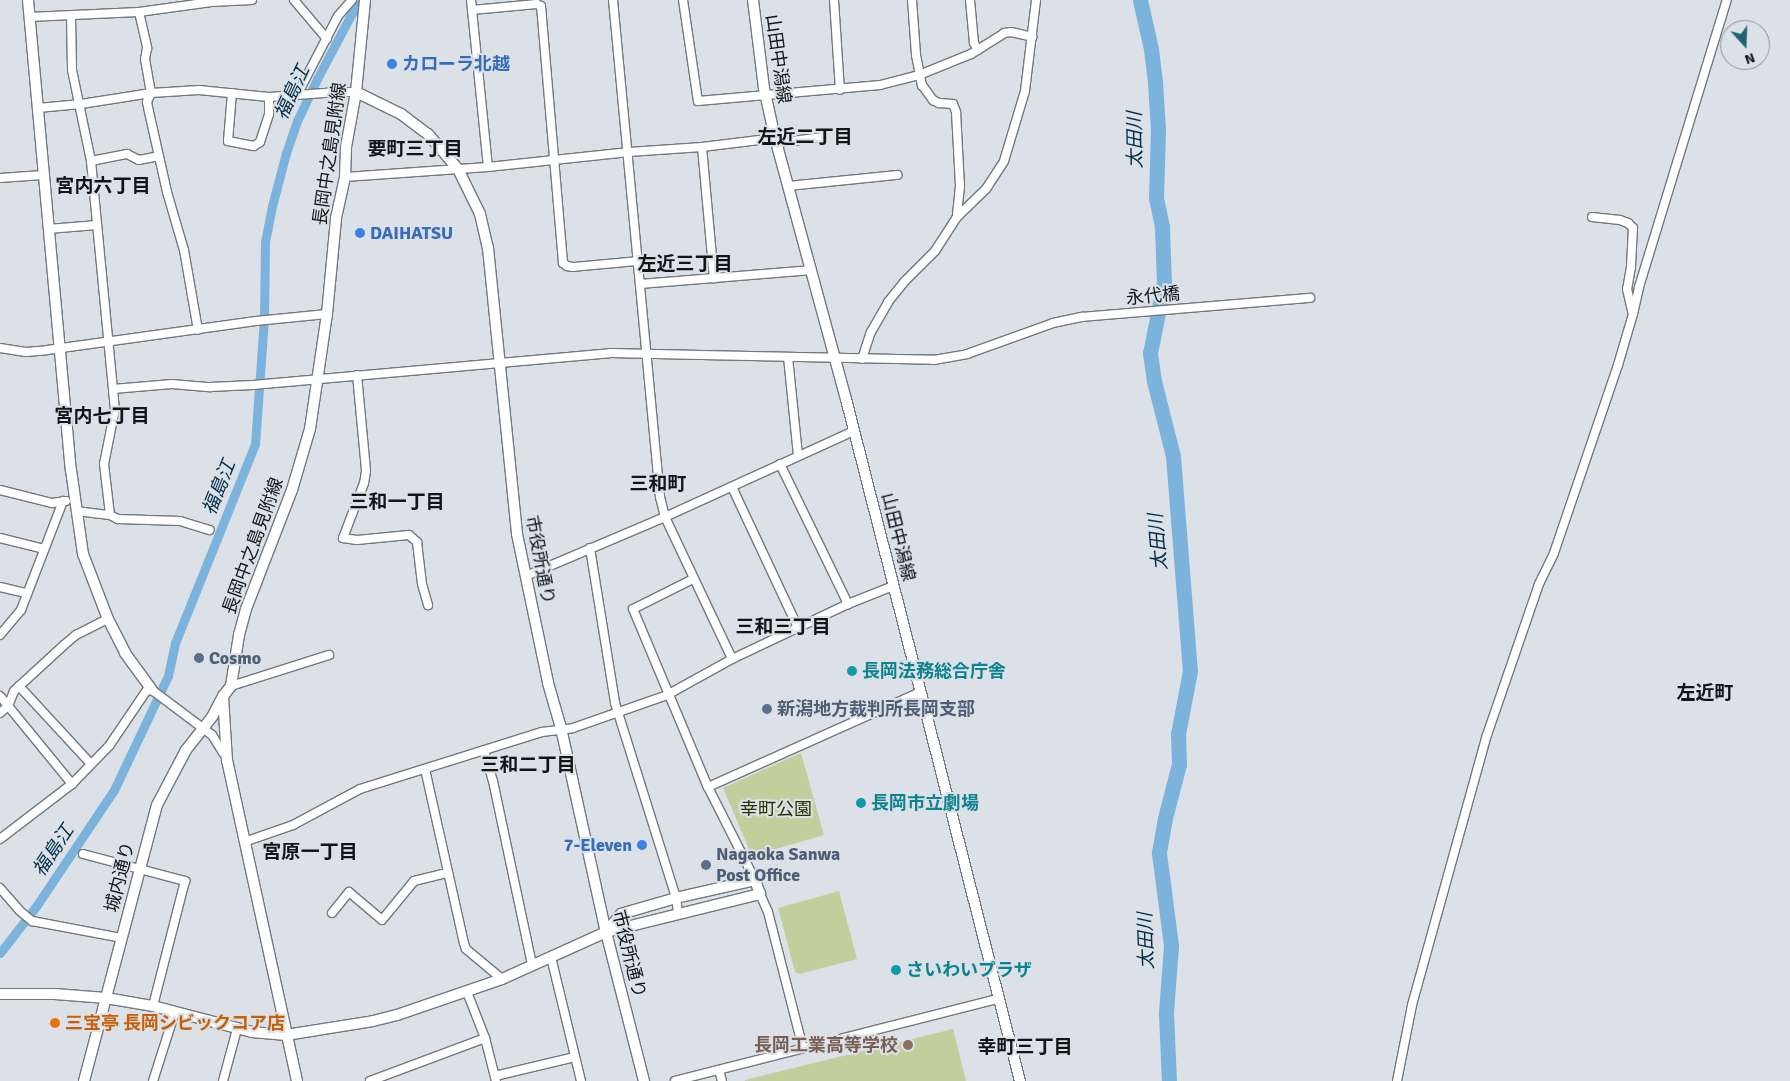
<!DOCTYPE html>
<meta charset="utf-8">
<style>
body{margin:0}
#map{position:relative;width:1790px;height:1081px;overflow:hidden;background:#dbe1e7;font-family:Signika,"Noto Sans JP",sans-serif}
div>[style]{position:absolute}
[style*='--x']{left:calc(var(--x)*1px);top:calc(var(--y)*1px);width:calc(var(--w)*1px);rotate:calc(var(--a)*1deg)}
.green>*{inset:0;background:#c3ce9d}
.canal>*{height:9px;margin:-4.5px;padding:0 4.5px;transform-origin:4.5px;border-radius:4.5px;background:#7bb3dc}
.river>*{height:15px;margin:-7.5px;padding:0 7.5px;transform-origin:7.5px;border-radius:7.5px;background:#7bb3dc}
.roads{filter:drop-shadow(1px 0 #73787e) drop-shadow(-1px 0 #73787e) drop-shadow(0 1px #73787e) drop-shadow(0 -1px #73787e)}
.street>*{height:8px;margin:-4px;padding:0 4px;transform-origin:4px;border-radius:4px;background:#fff}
.secondary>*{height:10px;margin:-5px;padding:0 5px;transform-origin:5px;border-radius:5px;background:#fff}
.dots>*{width:14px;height:14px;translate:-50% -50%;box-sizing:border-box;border:2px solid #dbe1e7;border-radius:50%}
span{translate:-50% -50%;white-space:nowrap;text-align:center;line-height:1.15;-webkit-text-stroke:4px #dbe1e7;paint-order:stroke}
.street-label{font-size:18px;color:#121416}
.shop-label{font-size:18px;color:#366cbe;font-weight:700}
.left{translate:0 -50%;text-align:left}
.right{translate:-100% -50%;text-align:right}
.service-label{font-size:18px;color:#4e5e75;font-weight:700}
.culture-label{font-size:18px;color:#0d838f;font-weight:700}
.park-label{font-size:18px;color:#293000}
.food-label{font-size:18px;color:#c56008;font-weight:700}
.education-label{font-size:18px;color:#785e54;font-weight:700}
.water-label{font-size:19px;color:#002d48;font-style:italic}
.neighbourhood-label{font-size:19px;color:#121416;font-weight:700}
.north{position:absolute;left:1720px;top:20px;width:50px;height:50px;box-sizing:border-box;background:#dbe1e7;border:1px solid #8b8f93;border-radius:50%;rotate:160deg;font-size:14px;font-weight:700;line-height:20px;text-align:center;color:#121416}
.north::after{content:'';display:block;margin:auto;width:18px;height:22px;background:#1c6473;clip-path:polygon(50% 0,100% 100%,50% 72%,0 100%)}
</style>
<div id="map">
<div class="green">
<div style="clip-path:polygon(801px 753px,824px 835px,752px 856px,723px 788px)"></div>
<div style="clip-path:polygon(839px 891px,857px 959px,799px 974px,795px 972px,778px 908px)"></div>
<div style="clip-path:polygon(953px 1029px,966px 1081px,745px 1081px,745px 1080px)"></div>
</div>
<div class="canal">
<div style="--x:0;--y:953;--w:61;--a:-52.4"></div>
<div style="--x:37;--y:905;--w:138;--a:-56.2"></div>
<div style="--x:114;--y:790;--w:126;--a:-64.7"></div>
<div style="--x:168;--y:676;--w:34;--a:-78"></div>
<div style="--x:175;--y:643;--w:214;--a:-68.1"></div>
<div style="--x:255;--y:444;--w:127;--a:-85.9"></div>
<div style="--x:264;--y:317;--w:75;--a:-89.2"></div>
<div style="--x:265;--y:242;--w:37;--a:-79"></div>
<div style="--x:272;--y:206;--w:55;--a:-75.2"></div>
<div style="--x:286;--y:153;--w:34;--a:-71"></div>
<div style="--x:297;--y:121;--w:47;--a:-64.5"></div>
<div style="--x:317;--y:79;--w:75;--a:-62.1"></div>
<div style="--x:352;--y:13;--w:17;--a:-50"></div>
</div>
<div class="river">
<div style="--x:1140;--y:0;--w:50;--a:77.3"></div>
<div style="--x:1151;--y:49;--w:34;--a:83"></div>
<div style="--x:1155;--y:83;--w:46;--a:86.3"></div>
<div style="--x:1158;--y:129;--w:69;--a:91.7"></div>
<div style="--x:1156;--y:198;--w:30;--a:78"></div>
<div style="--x:1162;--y:227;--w:56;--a:88"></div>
<div style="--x:1164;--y:283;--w:71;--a:101.3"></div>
<div style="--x:1150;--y:353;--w:28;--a:82"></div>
<div style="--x:1154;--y:381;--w:77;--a:75.8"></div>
<div style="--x:1173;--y:456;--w:216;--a:85.5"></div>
<div style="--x:1190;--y:671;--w:64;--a:100.8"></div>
<div style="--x:1178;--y:734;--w:30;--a:88"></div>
<div style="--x:1179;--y:764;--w:56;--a:104.5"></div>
<div style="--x:1165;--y:818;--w:36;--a:100"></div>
<div style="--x:1159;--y:853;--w:94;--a:82.6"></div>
<div style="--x:1171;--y:946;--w:67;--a:94.3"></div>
<div style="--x:1166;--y:1013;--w:68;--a:87.5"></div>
</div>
<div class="roads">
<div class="street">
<div style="--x:294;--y:0;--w:51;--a:49.8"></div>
<div style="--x:471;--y:0;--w:168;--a:84.2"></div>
<div style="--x:613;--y:0;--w:499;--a:84.6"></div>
<div style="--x:660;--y:497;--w:21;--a:76"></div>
<div style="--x:665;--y:517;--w:157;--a:64.7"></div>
<div style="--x:683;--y:0;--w:102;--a:81.6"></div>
<div style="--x:698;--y:101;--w:183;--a:-5"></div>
<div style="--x:880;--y:85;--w:40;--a:-14.4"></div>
<div style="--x:919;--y:75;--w:56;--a:-22"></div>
<div style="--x:971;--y:54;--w:39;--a:-32"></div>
<div style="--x:1004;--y:33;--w:7;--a:-8"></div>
<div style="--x:1011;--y:32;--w:22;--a:13"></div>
<div style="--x:834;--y:0;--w:90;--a:86.2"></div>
<div style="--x:912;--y:0;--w:55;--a:85.8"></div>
<div style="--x:916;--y:55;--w:31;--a:79"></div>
<div style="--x:922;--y:85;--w:19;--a:54"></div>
<div style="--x:933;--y:100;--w:7;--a:27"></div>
<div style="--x:939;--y:103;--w:14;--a:4"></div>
<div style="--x:953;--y:104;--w:9;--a:69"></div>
<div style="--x:956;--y:112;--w:74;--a:86.9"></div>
<div style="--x:960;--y:186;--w:31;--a:96"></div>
<div style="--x:970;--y:0;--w:43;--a:84.7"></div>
<div style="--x:974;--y:43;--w:8;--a:60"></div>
<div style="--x:472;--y:10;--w:65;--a:-5.3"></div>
<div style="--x:537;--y:4;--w:4;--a:27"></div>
<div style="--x:541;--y:6;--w:258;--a:85.1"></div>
<div style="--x:563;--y:263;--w:5;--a:37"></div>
<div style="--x:567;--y:266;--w:6;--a:9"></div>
<div style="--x:573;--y:267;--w:65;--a:-5.3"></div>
<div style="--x:139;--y:12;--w:37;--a:77"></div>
<div style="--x:147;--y:48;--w:11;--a:100"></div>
<div style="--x:145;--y:59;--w:35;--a:80"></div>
<div style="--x:151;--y:93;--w:10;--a:114"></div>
<div style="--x:147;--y:102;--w:10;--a:79"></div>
<div style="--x:149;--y:112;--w:82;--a:77.3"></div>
<div style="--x:167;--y:192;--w:60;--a:73.7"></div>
<div style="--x:184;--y:250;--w:81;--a:80.1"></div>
<div style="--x:71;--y:16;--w:54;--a:88.9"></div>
<div style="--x:72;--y:70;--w:93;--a:78.2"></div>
<div style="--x:91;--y:161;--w:249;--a:84.5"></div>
<div style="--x:115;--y:409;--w:56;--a:101.3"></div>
<div style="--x:104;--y:464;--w:51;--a:83.3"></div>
<div style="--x:29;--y:17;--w:110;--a:-2.6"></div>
<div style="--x:139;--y:12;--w:73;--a:-7.9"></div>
<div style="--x:211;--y:2;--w:41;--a:-2.8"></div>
<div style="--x:232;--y:93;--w:48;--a:94.8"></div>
<div style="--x:228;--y:141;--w:26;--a:11"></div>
<div style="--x:254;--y:146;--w:7;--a:-34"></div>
<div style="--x:260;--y:142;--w:29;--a:-72"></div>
<div style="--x:269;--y:114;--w:17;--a:-90"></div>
<div style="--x:297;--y:95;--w:89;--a:-62.6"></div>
<div style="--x:338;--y:16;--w:21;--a:-49"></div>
<div style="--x:38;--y:108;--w:43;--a:-5.3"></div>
<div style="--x:81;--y:104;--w:71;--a:-8.9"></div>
<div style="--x:151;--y:93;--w:48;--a:-3.6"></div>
<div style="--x:199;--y:90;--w:70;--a:5.7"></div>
<div style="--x:269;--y:97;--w:69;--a:-4.1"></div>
<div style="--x:338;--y:92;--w:18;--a:0"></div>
<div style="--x:777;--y:143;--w:46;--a:-7.4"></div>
<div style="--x:702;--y:147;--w:132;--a:84.8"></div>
<div style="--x:91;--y:161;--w:37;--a:-11"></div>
<div style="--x:127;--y:154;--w:13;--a:27"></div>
<div style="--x:139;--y:160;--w:20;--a:-11"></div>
<div style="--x:345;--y:177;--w:143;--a:-4"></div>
<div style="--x:488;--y:167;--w:142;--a:-6.1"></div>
<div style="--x:629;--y:152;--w:73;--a:-3.9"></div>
<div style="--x:702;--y:147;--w:74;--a:-7"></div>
<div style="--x:0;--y:178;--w:43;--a:-4"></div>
<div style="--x:788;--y:186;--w:110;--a:-5.8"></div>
<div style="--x:1592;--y:217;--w:28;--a:6"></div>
<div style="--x:1620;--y:220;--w:9;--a:21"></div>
<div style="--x:1628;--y:223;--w:7;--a:45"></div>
<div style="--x:1633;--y:228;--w:39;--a:93"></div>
<div style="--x:1631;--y:267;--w:22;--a:100"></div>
<div style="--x:1627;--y:289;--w:23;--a:77"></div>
<div style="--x:48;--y:229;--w:49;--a:-4.7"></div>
<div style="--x:641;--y:284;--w:171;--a:-4.7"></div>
<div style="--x:0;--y:348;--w:26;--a:9"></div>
<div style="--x:26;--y:352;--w:21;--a:-5"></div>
<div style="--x:47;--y:350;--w:211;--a:-7.9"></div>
<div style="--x:256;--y:321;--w:71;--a:-5.6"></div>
<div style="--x:788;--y:357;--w:99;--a:84.2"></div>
<div style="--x:862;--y:359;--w:28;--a:-72"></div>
<div style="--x:871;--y:332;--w:34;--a:-60"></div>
<div style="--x:888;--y:302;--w:27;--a:-51"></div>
<div style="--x:905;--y:281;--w:42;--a:-45"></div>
<div style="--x:935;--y:251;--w:40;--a:-57.1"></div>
<div style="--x:957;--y:217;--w:40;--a:-44"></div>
<div style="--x:986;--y:189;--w:33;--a:-57"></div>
<div style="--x:1004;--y:161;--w:73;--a:-73.3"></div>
<div style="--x:1025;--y:91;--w:92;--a:-83.1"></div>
<div style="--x:357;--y:375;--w:96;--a:84.6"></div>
<div style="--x:366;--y:471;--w:12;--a:99"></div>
<div style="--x:364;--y:483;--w:59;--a:110.9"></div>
<div style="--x:343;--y:538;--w:14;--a:8"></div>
<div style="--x:357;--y:540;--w:52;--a:-5.5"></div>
<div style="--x:409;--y:535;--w:11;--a:41"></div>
<div style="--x:417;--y:542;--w:42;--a:83.2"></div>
<div style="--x:422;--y:584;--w:22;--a:74"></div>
<div style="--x:113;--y:389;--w:59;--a:-4.8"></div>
<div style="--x:172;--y:384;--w:38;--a:5"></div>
<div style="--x:210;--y:387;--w:43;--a:-2.7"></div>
<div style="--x:253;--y:385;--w:358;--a:-5.1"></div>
<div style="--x:610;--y:353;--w:324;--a:1.2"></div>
<div style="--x:934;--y:360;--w:34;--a:-10"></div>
<div style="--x:967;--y:354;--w:91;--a:-19.8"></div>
<div style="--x:1053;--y:323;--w:30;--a:-12"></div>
<div style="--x:1082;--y:317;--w:229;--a:-4.8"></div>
<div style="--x:780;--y:464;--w:156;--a:64.1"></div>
<div style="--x:732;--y:487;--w:156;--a:64.9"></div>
<div style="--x:0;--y:490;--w:54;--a:14"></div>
<div style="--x:52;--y:503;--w:14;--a:-8"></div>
<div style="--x:76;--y:511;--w:34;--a:7"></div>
<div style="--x:110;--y:515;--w:9;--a:27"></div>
<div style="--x:118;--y:519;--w:62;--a:1.8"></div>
<div style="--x:180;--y:521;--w:31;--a:17"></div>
<div style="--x:0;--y:538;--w:45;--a:14"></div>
<div style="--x:590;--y:548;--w:157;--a:80.8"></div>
<div style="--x:615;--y:703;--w:204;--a:72.6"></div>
<div style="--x:676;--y:898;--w:15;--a:82"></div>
<div style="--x:526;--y:576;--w:151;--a:-23"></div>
<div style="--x:665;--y:517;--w:208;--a:-24.5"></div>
<div style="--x:693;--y:579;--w:67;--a:153.4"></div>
<div style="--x:633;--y:609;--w:193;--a:67.2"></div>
<div style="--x:708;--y:787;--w:104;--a:63.2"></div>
<div style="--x:0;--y:587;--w:28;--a:13"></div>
<div style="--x:0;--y:635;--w:33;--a:-50"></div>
<div style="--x:21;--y:610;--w:117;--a:-68.9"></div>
<div style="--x:19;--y:686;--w:106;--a:47.3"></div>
<div style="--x:231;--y:686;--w:103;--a:-17.6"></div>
<div style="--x:152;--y:690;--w:75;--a:36.9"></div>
<div style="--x:212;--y:735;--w:22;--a:58"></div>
<div style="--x:0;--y:696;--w:114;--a:50.7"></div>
<div style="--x:0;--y:713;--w:11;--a:-41"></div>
<div style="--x:8;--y:706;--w:16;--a:-68"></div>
<div style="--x:14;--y:691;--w:68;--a:-42.6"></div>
<div style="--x:64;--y:645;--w:16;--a:-40"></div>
<div style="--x:76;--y:635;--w:36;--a:-27"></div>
<div style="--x:484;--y:750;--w:32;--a:74"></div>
<div style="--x:493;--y:781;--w:188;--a:78"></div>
<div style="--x:425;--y:769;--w:178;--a:77.4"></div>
<div style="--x:464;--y:943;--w:6;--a:72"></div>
<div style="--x:466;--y:949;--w:47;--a:39.8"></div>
<div style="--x:708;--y:787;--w:232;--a:-24.1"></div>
<div style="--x:0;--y:839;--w:91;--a:-37.4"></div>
<div style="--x:72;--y:784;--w:53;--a:-45.8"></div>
<div style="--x:109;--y:746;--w:71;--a:-55.9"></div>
<div style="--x:244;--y:842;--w:52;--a:-19.1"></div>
<div style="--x:293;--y:825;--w:76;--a:-28.2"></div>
<div style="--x:360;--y:789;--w:191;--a:-17.4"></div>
<div style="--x:542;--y:732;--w:31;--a:-7"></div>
<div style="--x:573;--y:728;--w:100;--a:-19.3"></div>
<div style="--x:667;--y:695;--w:74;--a:-29"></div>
<div style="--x:732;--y:659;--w:128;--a:-25.4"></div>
<div style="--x:848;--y:604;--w:48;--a:-21.8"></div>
<div style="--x:83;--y:854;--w:106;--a:14.8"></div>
<div style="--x:185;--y:881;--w:129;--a:104.4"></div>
<div style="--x:0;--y:888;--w:30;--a:49"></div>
<div style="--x:20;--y:911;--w:16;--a:40"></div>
<div style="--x:32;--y:921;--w:92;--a:10.7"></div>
<div style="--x:760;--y:894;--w:20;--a:66"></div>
<div style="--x:768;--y:912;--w:140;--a:75.6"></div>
<div style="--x:332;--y:913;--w:27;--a:-51"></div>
<div style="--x:349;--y:892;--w:43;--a:40.3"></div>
<div style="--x:382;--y:920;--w:50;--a:-50.6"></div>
<div style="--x:414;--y:881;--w:34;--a:-14"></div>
<div style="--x:551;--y:957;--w:128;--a:76.4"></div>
<div style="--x:467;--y:992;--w:49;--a:68.6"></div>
<div style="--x:485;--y:1038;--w:44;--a:75.7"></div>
<div style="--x:719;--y:1070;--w:11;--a:75"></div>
<div style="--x:495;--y:1076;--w:82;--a:-13.4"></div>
<div style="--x:153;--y:1081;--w:72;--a:-72.3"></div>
<div style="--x:223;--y:1081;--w:54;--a:-74.9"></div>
<div style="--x:370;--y:1081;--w:123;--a:-20.5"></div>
<div style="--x:675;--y:1081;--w:335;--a:-14.3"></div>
<div style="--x:1397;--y:1081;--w:77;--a:-78.8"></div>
<div style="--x:1412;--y:1005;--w:280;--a:-74.5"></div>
<div style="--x:1487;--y:735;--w:160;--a:-71"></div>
<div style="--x:1539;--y:584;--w:34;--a:-64"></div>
<div style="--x:1554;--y:553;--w:199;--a:-71.2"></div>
<div style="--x:1618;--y:365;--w:53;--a:-73.6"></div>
<div style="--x:1633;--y:314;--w:28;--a:-77"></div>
<div style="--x:1639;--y:287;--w:300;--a:-73"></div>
</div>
<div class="secondary">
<div style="--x:28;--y:0;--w:472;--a:84.8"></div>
<div style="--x:71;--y:470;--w:85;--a:81.9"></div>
<div style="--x:83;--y:554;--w:70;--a:69"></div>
<div style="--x:108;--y:619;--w:38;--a:63"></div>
<div style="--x:125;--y:653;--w:46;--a:53.9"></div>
<div style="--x:753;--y:0;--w:89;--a:82.9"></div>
<div style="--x:764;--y:88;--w:51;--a:77.6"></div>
<div style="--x:775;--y:138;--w:270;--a:74.8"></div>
<div style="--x:846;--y:399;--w:704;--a:75.69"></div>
<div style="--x:356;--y:92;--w:50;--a:26.1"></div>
<div style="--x:401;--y:114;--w:34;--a:37"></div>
<div style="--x:428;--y:134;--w:46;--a:49.4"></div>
<div style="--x:458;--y:169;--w:50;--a:63.9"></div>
<div style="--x:480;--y:214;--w:35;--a:77"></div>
<div style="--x:488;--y:248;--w:287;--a:84.2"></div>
<div style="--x:517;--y:534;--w:152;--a:78.2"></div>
<div style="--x:548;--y:683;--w:47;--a:73.9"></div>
<div style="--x:561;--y:728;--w:209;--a:77.6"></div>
<div style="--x:606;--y:932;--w:154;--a:75.7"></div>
<div style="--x:0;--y:994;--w:55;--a:0"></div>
<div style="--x:55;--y:994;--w:51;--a:4.5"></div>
<div style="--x:106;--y:998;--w:48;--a:9.7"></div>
<div style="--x:153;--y:1006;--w:102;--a:14.7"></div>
<div style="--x:252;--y:1032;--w:34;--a:5"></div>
<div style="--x:286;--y:1035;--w:88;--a:-9.1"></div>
<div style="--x:373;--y:1021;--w:25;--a:-14"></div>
<div style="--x:397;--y:1015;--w:111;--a:-18.9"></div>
<div style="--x:502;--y:979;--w:114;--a:-24.3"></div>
<div style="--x:606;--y:932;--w:159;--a:-13.9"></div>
<div style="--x:760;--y:894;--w:15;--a:-110"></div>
<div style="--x:755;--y:880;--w:81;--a:167.2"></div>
<div style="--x:676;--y:898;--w:57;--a:163.8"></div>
<div style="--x:621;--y:914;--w:23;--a:130"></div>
<div style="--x:84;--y:1081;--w:285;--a:-75.2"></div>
<div style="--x:157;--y:805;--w:62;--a:-62.2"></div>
<div style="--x:186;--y:750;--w:42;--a:-51.8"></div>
<div style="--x:212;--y:717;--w:21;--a:-62"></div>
<div style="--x:297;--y:1081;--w:328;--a:-102.3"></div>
<div style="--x:227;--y:761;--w:65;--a:-93.5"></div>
<div style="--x:223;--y:696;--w:13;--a:-51"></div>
<div style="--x:231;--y:686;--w:52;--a:-81.1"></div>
<div style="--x:239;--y:635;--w:27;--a:-75"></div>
<div style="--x:246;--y:609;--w:128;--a:-68.9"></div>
<div style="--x:292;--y:490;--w:64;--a:-73.6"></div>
<div style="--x:310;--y:429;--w:116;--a:-81.6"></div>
<div style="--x:327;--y:314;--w:96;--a:-84.6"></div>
<div style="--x:336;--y:218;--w:42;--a:-77.6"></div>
<div style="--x:345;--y:177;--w:30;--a:-88"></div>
<div style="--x:346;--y:147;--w:56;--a:-79.7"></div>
<div style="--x:356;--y:92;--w:92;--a:-84.4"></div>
</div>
</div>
<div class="dots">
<div style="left:392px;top:64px;background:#3f7fe0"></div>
<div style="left:360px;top:233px;background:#3f7fe0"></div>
<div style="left:199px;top:658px;background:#5c6f8a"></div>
<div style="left:852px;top:671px;background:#0f9aa8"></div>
<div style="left:767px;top:709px;background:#5c6f8a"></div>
<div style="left:861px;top:803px;background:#0f9aa8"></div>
<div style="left:642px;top:845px;background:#3f7fe0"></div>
<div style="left:706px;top:865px;background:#5c6f8a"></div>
<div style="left:896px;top:970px;background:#0f9aa8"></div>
<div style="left:55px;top:1023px;background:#e8710a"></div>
<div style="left:908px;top:1045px;background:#8d6e63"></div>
</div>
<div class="street-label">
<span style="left:778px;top:59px;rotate:82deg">山田中潟線</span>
<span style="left:330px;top:154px;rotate:-82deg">長岡中之島見附線</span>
<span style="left:1153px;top:296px;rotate:-5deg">永代橋</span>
<span style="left:898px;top:537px;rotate:76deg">山田中潟線</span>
<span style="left:253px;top:546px;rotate:-70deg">長岡中之島見附線</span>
<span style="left:540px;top:560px;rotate:79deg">市役所通り</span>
<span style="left:120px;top:877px;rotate:-76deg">城内通り</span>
<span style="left:629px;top:954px;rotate:76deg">市役所通り</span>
</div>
<div class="shop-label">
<span class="left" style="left:402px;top:64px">カローラ北越</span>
<span class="left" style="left:370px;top:233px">DAIHATSU</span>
<span class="right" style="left:632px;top:845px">7-Eleven</span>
</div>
<div class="service-label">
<span class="left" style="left:209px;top:658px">Cosmo</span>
<span class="left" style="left:777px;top:709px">新潟地方裁判所長岡支部</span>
<span class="left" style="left:716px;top:865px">Nagaoka Sanwa<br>Post Office</span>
</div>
<div class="culture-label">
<span class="left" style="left:862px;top:671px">長岡法務総合庁舎</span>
<span class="left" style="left:871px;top:803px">長岡市立劇場</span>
<span class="left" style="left:906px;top:970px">さいわいプラザ</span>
</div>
<div class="park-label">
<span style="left:776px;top:809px">幸町公園</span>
</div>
<div class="food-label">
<span class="left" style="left:65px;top:1023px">三宝亭 長岡シビックコア店</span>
</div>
<div class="education-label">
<span class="right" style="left:898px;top:1045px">長岡工業高等学校</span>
</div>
<div class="water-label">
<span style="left:293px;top:93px;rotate:-65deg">福島江</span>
<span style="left:1136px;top:140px;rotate:-91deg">太田川</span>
<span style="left:220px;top:488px;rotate:-68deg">福島江</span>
<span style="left:1159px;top:542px;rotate:-95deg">太田川</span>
<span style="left:54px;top:851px;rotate:-56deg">福島江</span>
<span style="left:1147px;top:941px;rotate:-92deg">太田川</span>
</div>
<div class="neighbourhood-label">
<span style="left:805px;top:138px">左近二丁目</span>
<span style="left:415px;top:150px">要町三丁目</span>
<span style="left:103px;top:187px">宮内六丁目</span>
<span style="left:685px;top:265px">左近三丁目</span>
<span style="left:102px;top:417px">宮内七丁目</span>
<span style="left:658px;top:485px">三和町</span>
<span style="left:397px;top:503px">三和一丁目</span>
<span style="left:783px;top:628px">三和三丁目</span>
<span style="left:1705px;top:694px">左近町</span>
<span style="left:528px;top:766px">三和二丁目</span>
<span style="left:310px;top:853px">宮原一丁目</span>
<span style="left:1025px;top:1048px">幸町三丁目</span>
</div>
<div class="north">N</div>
</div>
